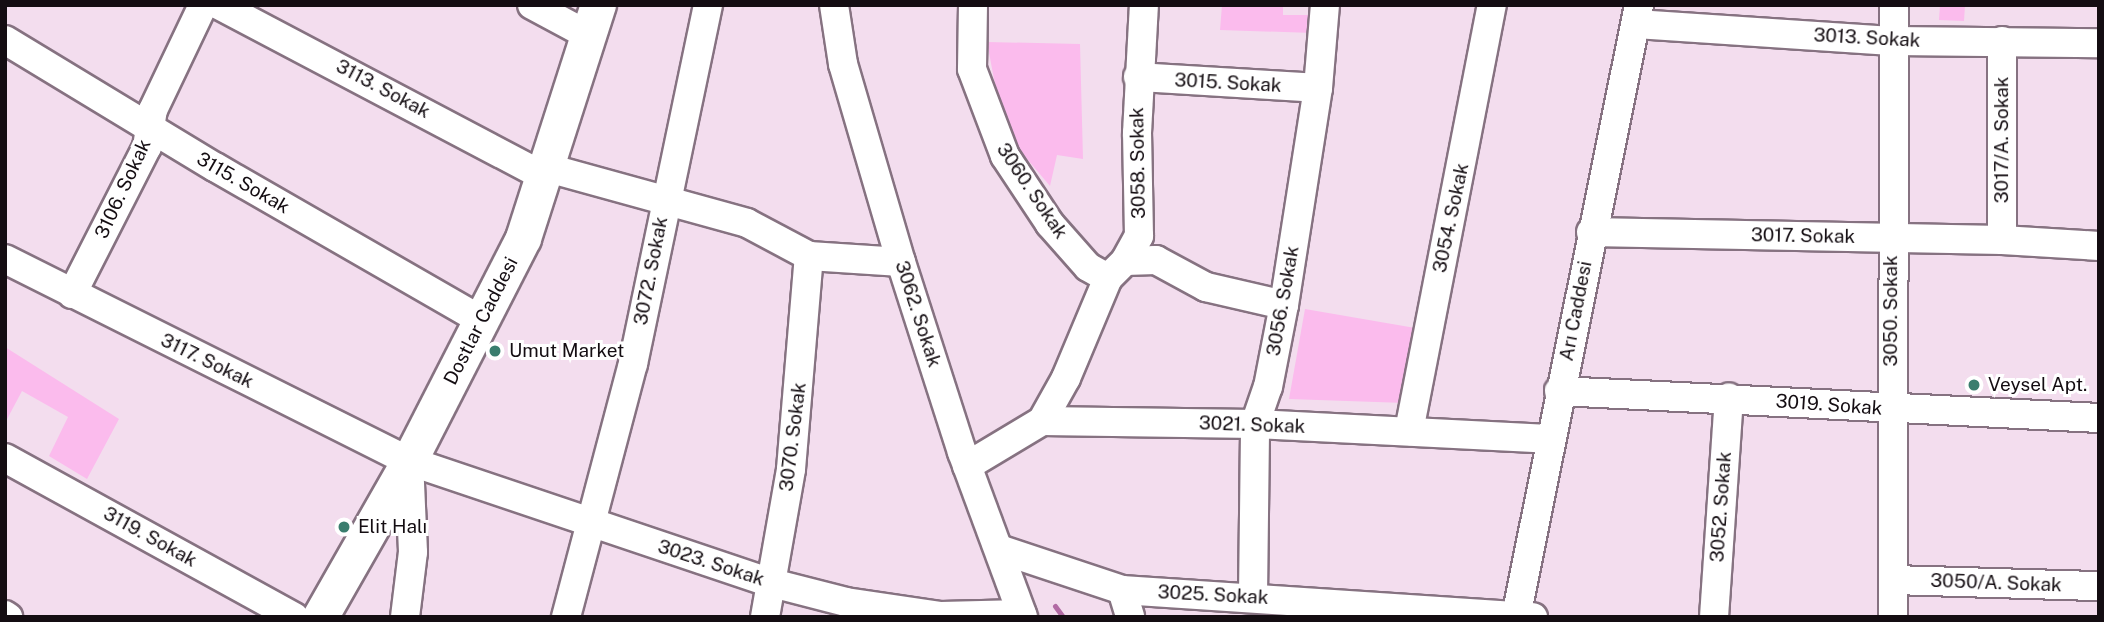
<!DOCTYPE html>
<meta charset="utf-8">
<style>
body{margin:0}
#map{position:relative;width:2104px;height:622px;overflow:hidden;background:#f3ddee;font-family:"Public Sans",sans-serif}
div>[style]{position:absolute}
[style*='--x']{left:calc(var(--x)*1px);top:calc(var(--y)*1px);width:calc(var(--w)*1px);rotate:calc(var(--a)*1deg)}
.green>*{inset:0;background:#fbbbed}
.stream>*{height:5px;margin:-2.5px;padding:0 2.5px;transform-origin:2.5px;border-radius:2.5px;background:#b26aa4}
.roads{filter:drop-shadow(2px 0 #867281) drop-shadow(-2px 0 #867281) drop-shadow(0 2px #867281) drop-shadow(0 -2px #867281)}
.minor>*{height:28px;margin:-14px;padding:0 14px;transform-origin:14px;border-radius:14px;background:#fff}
.major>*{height:35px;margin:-17.5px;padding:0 17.5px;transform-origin:17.5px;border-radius:17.5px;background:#fff}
.dots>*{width:19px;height:19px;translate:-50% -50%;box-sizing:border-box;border:4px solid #fff;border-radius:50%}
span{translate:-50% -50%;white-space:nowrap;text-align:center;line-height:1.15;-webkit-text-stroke:6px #fff;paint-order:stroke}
.street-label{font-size:19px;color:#140d12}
.poi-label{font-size:19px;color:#140d12}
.left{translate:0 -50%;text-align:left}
.frame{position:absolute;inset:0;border:7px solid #140d12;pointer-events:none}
</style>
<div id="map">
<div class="green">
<div style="clip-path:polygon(1222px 5px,1283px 5px,1283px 15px,1313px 15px,1313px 33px,1220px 30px)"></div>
<div style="clip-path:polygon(1940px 5px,1965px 5px,1964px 21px,1939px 20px)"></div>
<div style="clip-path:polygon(987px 42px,1080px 44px,1083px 159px,1057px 155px,1050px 186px,1016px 146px,1000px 111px)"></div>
<div style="clip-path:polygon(1305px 309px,1421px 329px,1405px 403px,1289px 399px)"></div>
<div style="clip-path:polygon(5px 347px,119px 419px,87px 479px,49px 456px,68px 417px,22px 391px,5px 423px)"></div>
</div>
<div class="stream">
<div style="--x:1055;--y:606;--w:14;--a:54"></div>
</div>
<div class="roads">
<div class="minor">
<div style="--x:219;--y:5;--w:369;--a:27.8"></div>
<div style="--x:532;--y:5;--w:64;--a:28.2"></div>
<div style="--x:834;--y:5;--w:60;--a:81.3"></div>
<div style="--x:843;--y:64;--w:206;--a:73.7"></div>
<div style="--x:901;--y:262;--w:200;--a:72.2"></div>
<div style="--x:962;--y:452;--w:176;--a:69.7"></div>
<div style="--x:973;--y:5;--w:64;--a:90.9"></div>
<div style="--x:972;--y:69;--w:93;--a:69.2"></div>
<div style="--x:1005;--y:156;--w:82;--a:56.5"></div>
<div style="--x:1050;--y:224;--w:57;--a:48.5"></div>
<div style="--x:1088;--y:267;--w:23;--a:29"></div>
<div style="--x:1636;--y:24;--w:260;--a:3.8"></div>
<div style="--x:1895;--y:41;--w:204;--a:0.6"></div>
<div style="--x:5;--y:40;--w:245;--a:31.2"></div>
<div style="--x:215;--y:167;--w:309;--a:29.9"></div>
<div style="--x:2002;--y:41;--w:199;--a:90"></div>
<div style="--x:1138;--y:77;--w:180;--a:3.5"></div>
<div style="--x:548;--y:168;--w:206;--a:15.4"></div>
<div style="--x:747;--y:223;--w:70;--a:28"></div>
<div style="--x:809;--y:256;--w:92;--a:3.7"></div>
<div style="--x:1591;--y:232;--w:411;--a:1.1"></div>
<div style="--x:2002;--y:240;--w:97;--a:3.5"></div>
<div style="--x:5;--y:259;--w:452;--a:26.6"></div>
<div style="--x:409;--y:461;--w:383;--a:18.6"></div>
<div style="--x:772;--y:583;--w:76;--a:14.4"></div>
<div style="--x:846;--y:602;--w:96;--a:8.4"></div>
<div style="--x:941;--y:616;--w:81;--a:-1.4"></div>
<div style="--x:1125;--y:261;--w:31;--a:-2"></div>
<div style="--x:1156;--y:260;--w:57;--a:28.4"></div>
<div style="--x:1206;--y:287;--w:80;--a:13"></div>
<div style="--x:72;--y:294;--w:165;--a:-63"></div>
<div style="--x:147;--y:147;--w:37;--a:-81"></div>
<div style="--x:153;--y:110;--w:116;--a:-64.5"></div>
<div style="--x:1559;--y:391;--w:541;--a:2.86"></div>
<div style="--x:1042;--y:421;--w:49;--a:-60.8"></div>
<div style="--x:1066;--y:378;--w:108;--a:-67.2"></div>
<div style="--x:1108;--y:278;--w:24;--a:-45"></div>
<div style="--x:1125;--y:261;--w:29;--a:-61"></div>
<div style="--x:1139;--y:236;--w:103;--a:-91.1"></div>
<div style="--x:1137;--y:133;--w:128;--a:-86.9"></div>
<div style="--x:1409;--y:431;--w:434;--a:-79"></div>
<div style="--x:5;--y:458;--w:330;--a:28.8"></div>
<div style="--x:967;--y:466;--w:87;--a:-31"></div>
<div style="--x:1042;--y:421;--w:213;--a:0.8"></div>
<div style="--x:1255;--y:424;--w:295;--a:2.9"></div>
<div style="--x:999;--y:549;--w:130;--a:18.4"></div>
<div style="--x:1122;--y:590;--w:412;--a:3.8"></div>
<div style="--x:1893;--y:580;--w:206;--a:1.7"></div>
<div style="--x:1122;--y:590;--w:28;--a:73"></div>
<div style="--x:1253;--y:596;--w:172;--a:-89.3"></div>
<div style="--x:1255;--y:424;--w:39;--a:-71"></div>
<div style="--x:1268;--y:387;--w:84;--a:-79"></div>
<div style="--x:1284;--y:305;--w:220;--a:-81.1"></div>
<div style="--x:1318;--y:88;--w:83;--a:-85.2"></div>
<div style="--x:5;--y:615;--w:4;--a:34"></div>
<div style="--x:405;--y:617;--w:65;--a:-83"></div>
<div style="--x:413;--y:552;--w:91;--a:-92.5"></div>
<div style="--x:566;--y:617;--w:262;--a:-75.2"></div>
<div style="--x:633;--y:364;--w:367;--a:-78.2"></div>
<div style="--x:765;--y:617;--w:150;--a:-80"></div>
<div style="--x:791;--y:469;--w:214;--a:-85.2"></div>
<div style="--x:1516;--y:617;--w:624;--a:-78.64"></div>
<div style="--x:1714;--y:617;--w:220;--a:-86.1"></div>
<div style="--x:1893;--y:617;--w:612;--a:-89.91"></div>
</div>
<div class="major">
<div style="--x:320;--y:617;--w:180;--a:-60.3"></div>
<div style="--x:409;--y:461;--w:250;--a:-62.9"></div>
<div style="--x:523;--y:238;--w:245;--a:-72.2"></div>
</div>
</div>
<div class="dots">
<div style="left:495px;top:351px;background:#3a7d6e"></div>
<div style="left:1974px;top:385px;background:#3a7d6e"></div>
<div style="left:344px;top:527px;background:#3a7d6e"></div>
</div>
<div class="street-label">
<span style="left:1867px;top:38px;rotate:3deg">3013. Sokak</span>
<span style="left:1228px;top:83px;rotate:3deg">3015. Sokak</span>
<span style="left:383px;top:89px;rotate:28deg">3113. Sokak</span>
<span style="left:2002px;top:140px;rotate:-90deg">3017/A. Sokak</span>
<span style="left:1138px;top:163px;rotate:-91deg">3058. Sokak</span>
<span style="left:243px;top:183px;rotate:30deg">3115. Sokak</span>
<span style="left:123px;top:189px;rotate:-65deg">3106. Sokak</span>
<span style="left:1032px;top:191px;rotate:56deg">3060. Sokak</span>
<span style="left:1451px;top:218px;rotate:-78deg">3054. Sokak</span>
<span style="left:1803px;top:236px;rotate:1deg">3017. Sokak</span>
<span style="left:651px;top:271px;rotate:-79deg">3072. Sokak</span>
<span style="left:1283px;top:301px;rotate:-80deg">3056. Sokak</span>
<span style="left:1576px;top:311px;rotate:-79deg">Arı Caddesi</span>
<span style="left:1891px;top:311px;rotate:-90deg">3050. Sokak</span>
<span style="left:918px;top:314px;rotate:72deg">3062. Sokak</span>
<span style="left:481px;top:321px;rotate:-63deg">Dostlar Caddesi</span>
<span style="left:207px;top:361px;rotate:26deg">3117. Sokak</span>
<span style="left:1829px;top:405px;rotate:4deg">3019. Sokak</span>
<span style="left:1252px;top:425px;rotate:2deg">3021. Sokak</span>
<span style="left:793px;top:437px;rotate:-83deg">3070. Sokak</span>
<span style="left:1721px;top:507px;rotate:-86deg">3052. Sokak</span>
<span style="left:150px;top:537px;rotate:29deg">3119. Sokak</span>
<span style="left:711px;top:563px;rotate:18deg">3023. Sokak</span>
<span style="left:1996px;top:583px;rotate:2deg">3050/A. Sokak</span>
<span style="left:1213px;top:595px;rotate:3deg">3025. Sokak</span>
</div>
<div class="poi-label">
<span class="left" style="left:509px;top:351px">Umut Market</span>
<span class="left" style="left:1988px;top:385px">Veysel Apt.</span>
<span class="left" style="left:358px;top:527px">Elit Halı</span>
</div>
<div class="frame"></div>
</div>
